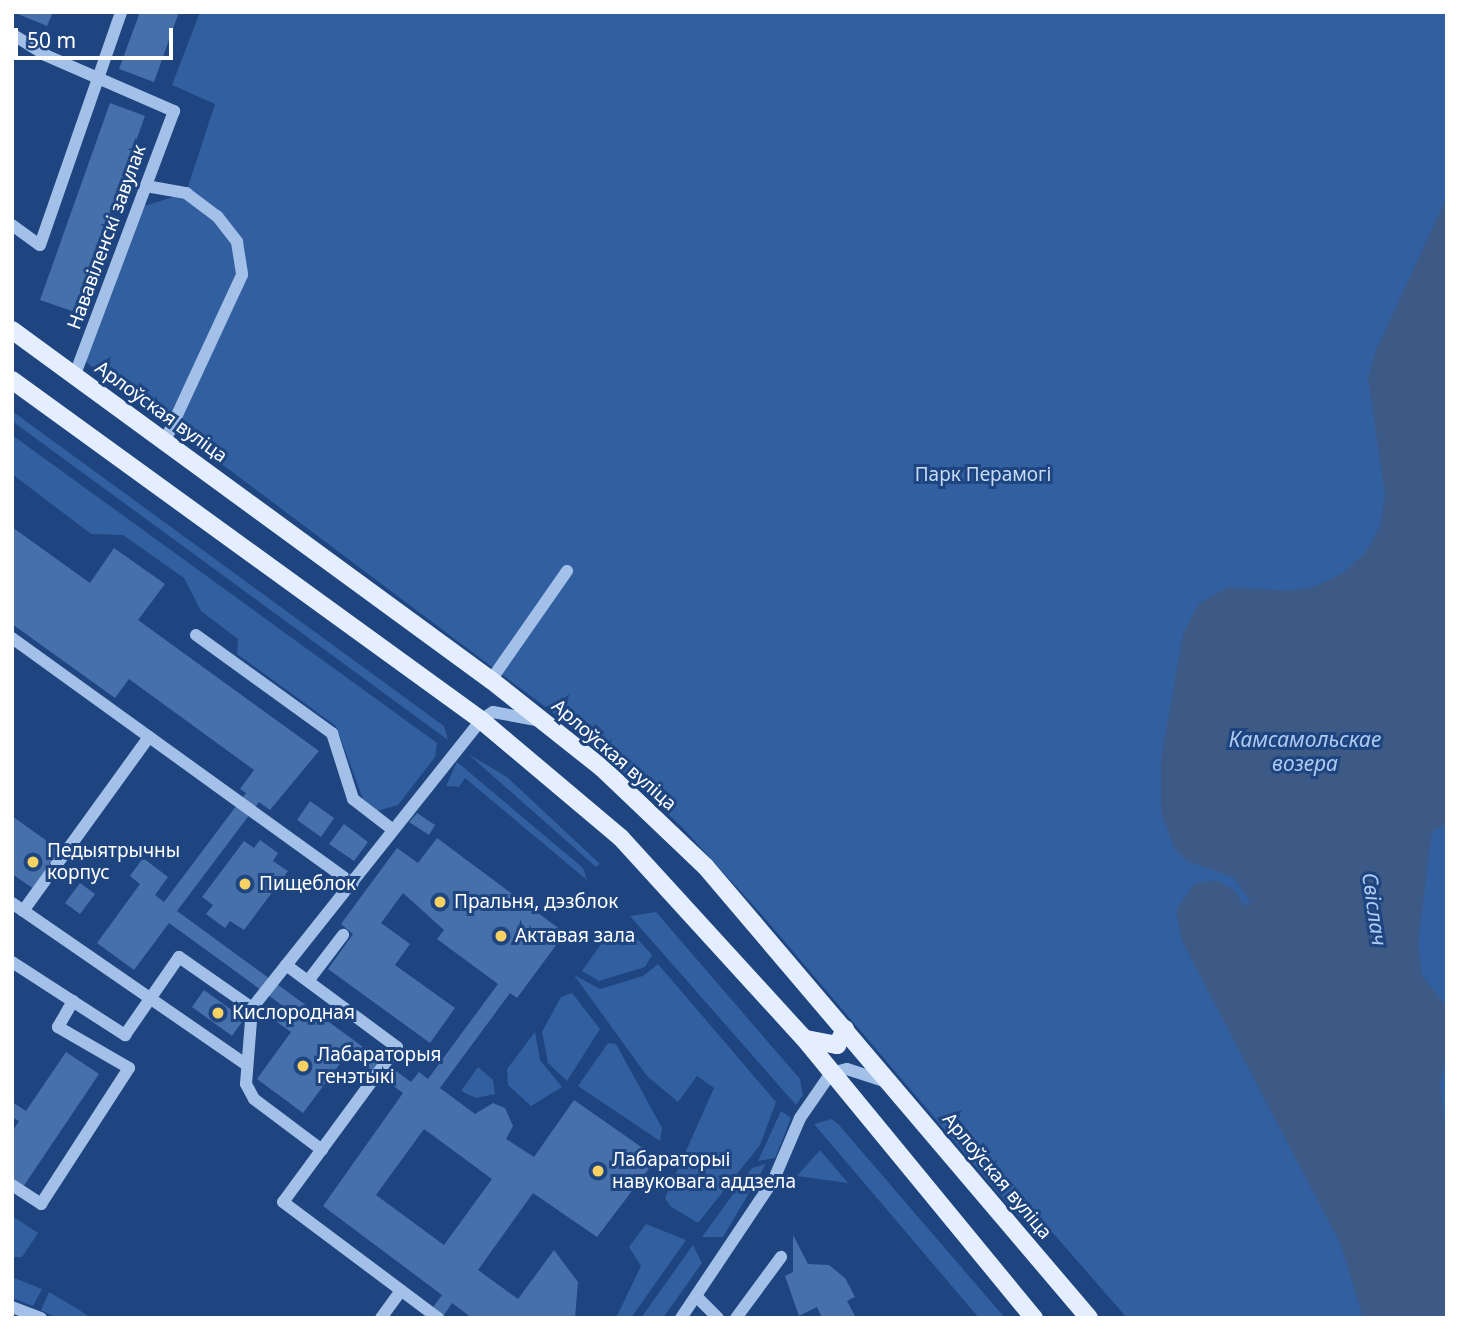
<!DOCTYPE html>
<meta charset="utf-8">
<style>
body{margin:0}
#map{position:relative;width:1459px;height:1330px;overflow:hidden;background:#1e4580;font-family:"Noto Sans",sans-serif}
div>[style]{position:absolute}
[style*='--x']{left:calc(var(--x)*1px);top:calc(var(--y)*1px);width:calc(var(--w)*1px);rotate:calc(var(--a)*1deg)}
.green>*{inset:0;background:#325f9f}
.water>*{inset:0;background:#3c5a85}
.building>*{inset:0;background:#4670aa}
.minor>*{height:12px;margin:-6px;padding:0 6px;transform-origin:6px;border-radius:6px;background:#a3c0e9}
.major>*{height:18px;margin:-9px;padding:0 9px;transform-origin:9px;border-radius:9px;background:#e5eefe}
.dots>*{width:19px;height:19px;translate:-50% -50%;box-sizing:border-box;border:4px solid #1e4580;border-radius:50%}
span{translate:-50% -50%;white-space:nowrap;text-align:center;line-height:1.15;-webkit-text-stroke:6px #1e4580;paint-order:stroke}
.street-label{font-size:19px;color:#fff}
.park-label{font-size:19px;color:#c7dbf6}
.poi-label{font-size:19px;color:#fff}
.left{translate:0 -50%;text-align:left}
.water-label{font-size:21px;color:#aecaf0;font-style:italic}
.frame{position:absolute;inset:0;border:14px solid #fff;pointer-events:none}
.scale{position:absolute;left:14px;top:28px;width:159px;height:32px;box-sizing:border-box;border:4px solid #fff;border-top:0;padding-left:9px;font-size:21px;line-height:24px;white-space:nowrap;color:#fff;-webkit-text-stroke:5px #1e4580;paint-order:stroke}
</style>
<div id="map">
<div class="green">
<div style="clip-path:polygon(200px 12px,1447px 12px,1447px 1318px,1127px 1318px,1053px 1233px,1018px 1216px,762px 915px,681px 826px,584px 736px,82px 359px,138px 208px,186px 193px,215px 104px,172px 85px)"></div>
<div style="clip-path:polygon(12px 411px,444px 726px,448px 740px,12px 421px)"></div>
<div style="clip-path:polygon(12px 435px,437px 743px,435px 757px,398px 805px,377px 811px,363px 799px,336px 726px,237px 654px,238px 639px,201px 611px,184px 578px,123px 535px,91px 534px,12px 474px)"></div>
<div style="clip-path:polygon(468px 754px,507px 777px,600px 864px,596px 867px)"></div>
<div style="clip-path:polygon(457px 762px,583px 868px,587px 880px,465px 778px,459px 787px,446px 786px)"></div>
<div style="clip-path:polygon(656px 912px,800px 1079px,803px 1095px,796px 1105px,630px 916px)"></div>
<div style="clip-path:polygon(631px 932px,652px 955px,645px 967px,599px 981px,582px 971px,604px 940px,619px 941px)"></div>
<div style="clip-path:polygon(658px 964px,776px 1102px,760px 1145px,698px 1223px,670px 1206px,665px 1198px,714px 1088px,697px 1076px,678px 1102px,647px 1076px,574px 975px,600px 989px,643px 976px)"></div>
<div style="clip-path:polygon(572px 993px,600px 1029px,567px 1081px,548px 1063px,542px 1032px,561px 997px)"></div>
<div style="clip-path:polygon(535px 1032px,540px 1060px,562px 1087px,531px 1106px,508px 1085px,507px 1069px)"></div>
<div style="clip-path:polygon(608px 1043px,616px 1044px,662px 1128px,660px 1141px,578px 1086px)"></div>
<div style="clip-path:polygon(478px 1067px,493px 1080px,495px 1094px,476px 1098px,461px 1091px)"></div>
<div style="clip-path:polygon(781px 1111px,791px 1118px,775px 1158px,758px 1161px)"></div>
<div style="clip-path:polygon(832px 1119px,839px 1125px,1005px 1318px,979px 1318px,814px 1124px)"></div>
<div style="clip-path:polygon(820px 1150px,848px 1183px,797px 1176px)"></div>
<div style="clip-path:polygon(766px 1164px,723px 1237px,702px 1237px,752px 1168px)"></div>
<div style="clip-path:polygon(12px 1216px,38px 1233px,22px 1257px,12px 1257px)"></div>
<div style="clip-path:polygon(646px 1224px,686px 1240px,631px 1318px,616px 1318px,641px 1266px,629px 1247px)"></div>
<div style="clip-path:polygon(693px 1245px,702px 1263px,663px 1318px,641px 1318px)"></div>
<div style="clip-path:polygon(12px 1277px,42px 1289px,33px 1306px,12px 1298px)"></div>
<div style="clip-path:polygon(49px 1292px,76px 1308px,91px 1318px,56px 1318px,41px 1310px)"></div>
</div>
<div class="water">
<div style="clip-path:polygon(1447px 197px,1447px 823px,1432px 832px,1418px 944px,1422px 975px,1445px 1005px,1447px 1052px,1440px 1083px,1447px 1145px,1447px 1318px,1363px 1318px,1341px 1245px,1182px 941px,1176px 911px,1194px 884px,1216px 880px,1234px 890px,1245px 906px,1251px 902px,1233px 877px,1187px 861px,1174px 848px,1161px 811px,1161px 759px,1183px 634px,1199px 603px,1229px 587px,1289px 591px,1316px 586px,1343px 573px,1365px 553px,1380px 527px,1385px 495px,1368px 378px,1376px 350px)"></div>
</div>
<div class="building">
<div style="clip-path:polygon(13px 12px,53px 12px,47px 26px)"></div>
<div style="clip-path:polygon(140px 12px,179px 12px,154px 82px,119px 69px)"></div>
<div style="clip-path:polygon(110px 103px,145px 116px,75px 312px,40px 300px)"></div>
<div style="clip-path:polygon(evenodd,12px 527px,90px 583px,114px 548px,165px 584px,138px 620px,319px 751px,270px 810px,259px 802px,177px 911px,411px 1082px,419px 1072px,428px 1079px,498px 984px,437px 939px,444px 930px,403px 893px,381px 923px,410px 944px,395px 965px,455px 1008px,430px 1043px,328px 969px,353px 934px,341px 924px,397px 848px,418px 863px,437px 838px,565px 933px,517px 998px,510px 993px,440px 1088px,475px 1114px,493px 1103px,505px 1108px,513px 1126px,506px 1139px,534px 1157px,574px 1100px,657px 1158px,597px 1237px,533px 1193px,478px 1270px,518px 1299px,554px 1250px,578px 1282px,575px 1318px,472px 1318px,452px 1303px,442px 1318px,425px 1318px,442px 1295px,323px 1206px,403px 1093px,348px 1053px,303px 1113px,257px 1079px,291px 1032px,273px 1019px,283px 1006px,169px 923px,134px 970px,97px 943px,140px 884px,130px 876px,143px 858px,168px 877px,155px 895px,164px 902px,246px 793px,240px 789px,254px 770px,129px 679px,115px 698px,12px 624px,12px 527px,424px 1129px,492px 1179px,444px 1245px,376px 1195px,424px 1129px)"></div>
<div style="clip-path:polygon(310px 801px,334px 818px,321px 837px,297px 820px)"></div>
<div style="clip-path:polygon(417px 813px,435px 825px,429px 835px,409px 822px)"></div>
<div style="clip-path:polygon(12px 816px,61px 851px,34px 889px,12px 874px)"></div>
<div style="clip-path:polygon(344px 824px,368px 842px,354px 861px,329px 844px)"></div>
<div style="clip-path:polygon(260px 840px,278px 853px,273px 861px,288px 871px,244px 930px,230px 921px,225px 928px,206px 914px,213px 905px,202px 897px,244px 841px,254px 848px)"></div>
<div style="clip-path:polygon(80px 883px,95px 894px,80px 914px,65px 903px)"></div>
<div style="clip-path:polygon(204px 990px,244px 1019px,232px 1036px,192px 1007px)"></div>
<div style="clip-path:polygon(66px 1052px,99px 1074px,23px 1187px,12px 1179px,12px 1132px,19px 1121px,12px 1117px,12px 1102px,26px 1111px)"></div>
<div style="clip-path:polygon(793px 1235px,808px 1264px,829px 1265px,845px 1278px,855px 1297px,847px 1301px,856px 1318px,822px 1318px,817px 1307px,799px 1316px,785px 1276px,793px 1272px)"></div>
</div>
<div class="minor">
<div style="--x:12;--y:34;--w:39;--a:32"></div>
<div style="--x:45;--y:55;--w:141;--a:23.5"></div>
<div style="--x:174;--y:111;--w:282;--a:110.6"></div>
<div style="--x:146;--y:186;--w:41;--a:9.9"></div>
<div style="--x:186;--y:193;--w:39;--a:37"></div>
<div style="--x:217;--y:216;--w:33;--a:52"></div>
<div style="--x:237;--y:242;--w:33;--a:81"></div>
<div style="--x:242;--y:275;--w:183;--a:114.9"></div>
<div style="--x:12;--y:225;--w:34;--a:36"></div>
<div style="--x:40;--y:245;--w:247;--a:-70.8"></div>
<div style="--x:196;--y:635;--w:168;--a:35.8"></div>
<div style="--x:332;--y:733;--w:69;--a:72.3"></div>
<div style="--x:353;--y:799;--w:49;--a:37.6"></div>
<div style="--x:12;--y:638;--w:420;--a:35.8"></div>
<div style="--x:491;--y:680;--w:133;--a:-55.1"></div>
<div style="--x:12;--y:903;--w:285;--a:34.6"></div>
<div style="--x:23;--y:911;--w:215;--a:-54.1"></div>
<div style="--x:12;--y:962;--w:135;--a:32.9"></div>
<div style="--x:125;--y:1035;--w:95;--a:-55.3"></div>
<div style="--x:179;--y:957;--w:89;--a:34.9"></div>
<div style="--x:286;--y:965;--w:138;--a:36.5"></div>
<div style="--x:397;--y:1047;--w:192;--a:126.3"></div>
<div style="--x:283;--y:1202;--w:194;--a:36.8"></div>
<div style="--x:308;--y:981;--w:58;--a:-52.7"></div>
<div style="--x:322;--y:1150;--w:85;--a:-143.1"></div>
<div style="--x:254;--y:1099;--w:17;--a:-118"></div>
<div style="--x:246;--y:1084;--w:76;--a:-85.5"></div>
<div style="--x:252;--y:1008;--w:368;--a:-51.5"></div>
<div style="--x:481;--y:720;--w:14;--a:-34"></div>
<div style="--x:493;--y:712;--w:44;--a:10.5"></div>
<div style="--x:12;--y:1185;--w:35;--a:33"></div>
<div style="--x:41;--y:1204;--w:162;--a:-57.1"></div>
<div style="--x:129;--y:1068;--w:82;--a:-150"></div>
<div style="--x:58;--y:1027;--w:30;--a:-60"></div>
<div style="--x:696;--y:1296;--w:31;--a:45"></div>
<div style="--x:12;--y:1307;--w:31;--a:21"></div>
<div style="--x:381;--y:1318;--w:34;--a:-54"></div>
<div style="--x:681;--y:1318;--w:167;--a:-56.2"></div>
<div style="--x:774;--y:1179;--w:66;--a:-66.9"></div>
<div style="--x:800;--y:1118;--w:55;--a:-55.4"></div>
<div style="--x:831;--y:1073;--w:16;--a:-14"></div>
<div style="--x:847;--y:1069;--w:38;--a:18"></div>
<div style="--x:736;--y:1318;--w:76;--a:-53.6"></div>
</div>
<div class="major">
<div style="--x:12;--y:330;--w:593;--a:36.16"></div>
<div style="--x:491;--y:680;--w:142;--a:38.4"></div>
<div style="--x:602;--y:768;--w:142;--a:43.6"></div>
<div style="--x:705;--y:866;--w:593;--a:49.65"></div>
<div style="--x:12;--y:380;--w:579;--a:35.94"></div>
<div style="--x:481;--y:720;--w:183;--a:40.1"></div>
<div style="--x:621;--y:838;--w:270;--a:47.6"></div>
<div style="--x:803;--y:1037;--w:364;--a:50.6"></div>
<div style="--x:806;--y:1039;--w:32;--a:11"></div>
<div style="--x:837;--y:1045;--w:18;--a:-63"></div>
</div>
<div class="dots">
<div style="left:33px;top:862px;background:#f7d162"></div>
<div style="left:245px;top:884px;background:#f7d162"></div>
<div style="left:440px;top:902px;background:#f7d162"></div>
<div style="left:501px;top:936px;background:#f7d162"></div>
<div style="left:218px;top:1013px;background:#f7d162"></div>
<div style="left:303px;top:1066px;background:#f7d162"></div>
<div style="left:598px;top:1171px;background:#f7d162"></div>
</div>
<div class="street-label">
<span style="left:107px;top:237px;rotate:-70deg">Нававіленскі завулак</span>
<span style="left:161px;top:412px;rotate:36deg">Арлоўская вуліца</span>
<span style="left:614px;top:755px;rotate:41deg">Арлоўская вуліца</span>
<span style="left:997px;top:1176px;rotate:50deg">Арлоўская вуліца</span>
</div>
<div class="park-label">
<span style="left:983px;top:475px">Парк Перамогі</span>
</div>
<div class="poi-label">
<span class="left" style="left:47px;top:862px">Педыятрычны<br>корпус</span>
<span class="left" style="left:259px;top:884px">Пищеблок</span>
<span class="left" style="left:454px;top:902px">Пральня, дэзблок</span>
<span class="left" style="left:515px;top:936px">Актавая зала</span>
<span class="left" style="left:232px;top:1013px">Кислородная</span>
<span class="left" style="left:317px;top:1066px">Лабараторыя<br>генэтыкі</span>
<span class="left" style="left:612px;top:1171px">Лабараторыі<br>навуковага аддзела</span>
</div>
<div class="water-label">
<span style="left:1305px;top:751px">Камсамольскае<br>возера</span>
<span style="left:1375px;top:909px;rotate:82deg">Свіслач</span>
</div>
<div class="frame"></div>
<div class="scale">50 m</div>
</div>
